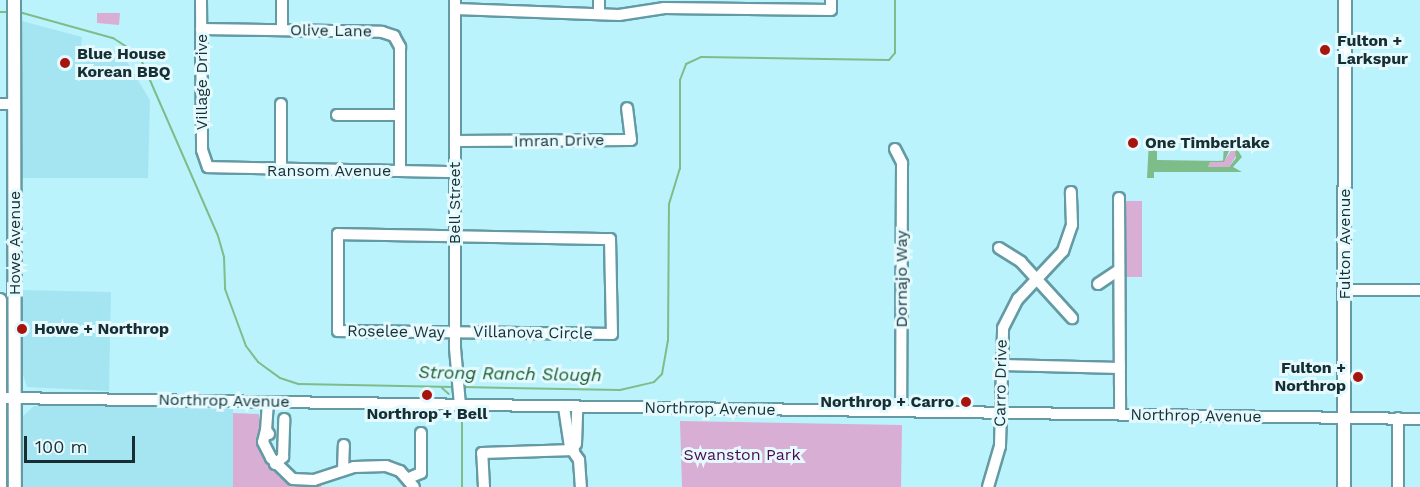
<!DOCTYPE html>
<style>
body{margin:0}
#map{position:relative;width:1420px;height:487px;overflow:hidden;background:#bbf3fd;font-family:"Work Sans",sans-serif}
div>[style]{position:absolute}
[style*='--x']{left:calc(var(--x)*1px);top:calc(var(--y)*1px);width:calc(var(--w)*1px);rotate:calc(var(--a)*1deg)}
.built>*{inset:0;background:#a4e5f1}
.green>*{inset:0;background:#d9aed5}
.water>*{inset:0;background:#7ebc8a}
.stream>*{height:2px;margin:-1px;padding:0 1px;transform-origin:1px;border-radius:1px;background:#7ebc8a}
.roads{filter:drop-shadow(2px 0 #649aa4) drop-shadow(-2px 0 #649aa4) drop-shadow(0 2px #649aa4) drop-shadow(0 -2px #649aa4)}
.minor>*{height:10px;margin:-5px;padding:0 5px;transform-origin:5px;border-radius:5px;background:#fff}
.major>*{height:12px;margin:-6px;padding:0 6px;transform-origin:6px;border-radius:6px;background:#fff}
.dots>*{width:16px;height:16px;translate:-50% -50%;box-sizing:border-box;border:3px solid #e4fafe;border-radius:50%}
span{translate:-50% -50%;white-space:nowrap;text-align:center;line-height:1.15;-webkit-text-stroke:6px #e4fafe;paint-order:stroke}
.street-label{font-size:16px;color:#172e32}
.poi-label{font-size:16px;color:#172e32;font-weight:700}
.left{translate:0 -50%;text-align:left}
.right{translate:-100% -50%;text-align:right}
.park-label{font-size:16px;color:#4e094c}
.water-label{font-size:18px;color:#195b2c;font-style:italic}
.scale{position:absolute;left:24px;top:436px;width:111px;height:27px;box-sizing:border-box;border:3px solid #172e32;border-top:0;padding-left:8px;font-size:18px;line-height:21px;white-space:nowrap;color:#172e32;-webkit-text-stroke:4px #e4fafe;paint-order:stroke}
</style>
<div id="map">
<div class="built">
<div style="clip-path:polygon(22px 21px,82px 37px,81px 47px,112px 49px,124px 57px,150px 100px,148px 178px,21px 178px)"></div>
<div style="clip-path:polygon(20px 290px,111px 292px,109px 391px,27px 387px,20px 366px)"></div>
<div style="clip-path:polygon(34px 406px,233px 406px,233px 487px,22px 487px,23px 416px)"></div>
</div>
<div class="green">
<div style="clip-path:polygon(97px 13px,120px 13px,119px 25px,97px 23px)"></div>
<div style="clip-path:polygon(1232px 149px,1238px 153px,1229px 167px,1208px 167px,1210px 162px,1225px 160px)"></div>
<div style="clip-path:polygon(1124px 201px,1142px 201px,1142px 277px,1124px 277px)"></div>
<div style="clip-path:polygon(233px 413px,259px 414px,260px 451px,279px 477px,291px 483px,321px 482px,321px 487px,233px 487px)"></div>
<div style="clip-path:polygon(680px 421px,902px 425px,901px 487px,682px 487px)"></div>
</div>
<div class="water">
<div style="clip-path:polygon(evenodd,1149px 140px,1157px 142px,1157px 160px,1223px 161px,1224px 144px,1234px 144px,1242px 157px,1233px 167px,1242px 172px,1154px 172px,1154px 178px,1147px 178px,1149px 140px,1235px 149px,1236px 158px,1229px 167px,1208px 167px,1210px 162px,1224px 162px,1229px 151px,1235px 149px)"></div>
</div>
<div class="stream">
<div style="--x:0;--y:12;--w:10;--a:0"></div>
<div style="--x:19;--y:12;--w:98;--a:15.5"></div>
<div style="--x:113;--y:38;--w:31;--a:33"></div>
<div style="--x:139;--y:55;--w:197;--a:66.4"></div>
<div style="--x:218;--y:236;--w:22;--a:74"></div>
<div style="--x:224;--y:257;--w:32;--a:88"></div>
<div style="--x:225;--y:289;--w:61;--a:69.8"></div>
<div style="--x:246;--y:346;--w:20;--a:53"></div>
<div style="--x:258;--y:362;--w:27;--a:36"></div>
<div style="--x:280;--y:378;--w:20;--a:18"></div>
<div style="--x:299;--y:384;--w:154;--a:1.1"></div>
<div style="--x:462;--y:387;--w:158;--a:1.1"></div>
<div style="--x:620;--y:390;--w:35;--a:-13"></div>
<div style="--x:654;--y:382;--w:11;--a:-45"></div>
<div style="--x:662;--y:374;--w:34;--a:-80"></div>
<div style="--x:668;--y:341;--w:137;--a:-89.6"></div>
<div style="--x:669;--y:204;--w:37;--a:-73"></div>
<div style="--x:680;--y:169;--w:89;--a:-90"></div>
<div style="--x:680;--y:80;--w:17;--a:-69"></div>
<div style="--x:686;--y:64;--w:17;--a:-25"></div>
<div style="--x:701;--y:57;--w:188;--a:0.9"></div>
<div style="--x:889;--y:60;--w:9;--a:-49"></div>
<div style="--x:895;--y:53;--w:53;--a:-90"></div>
<div style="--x:442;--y:388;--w:9;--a:41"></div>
<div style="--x:462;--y:415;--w:72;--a:90"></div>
</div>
<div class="roads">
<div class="minor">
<div style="--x:201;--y:0;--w:150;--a:89.6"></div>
<div style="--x:202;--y:150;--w:18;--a:71"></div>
<div style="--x:208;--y:167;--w:247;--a:1.2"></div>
<div style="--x:282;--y:0;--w:30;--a:90"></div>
<div style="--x:455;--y:0;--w:348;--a:90"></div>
<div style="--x:455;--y:348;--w:57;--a:85"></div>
<div style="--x:455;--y:9;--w:164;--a:2.1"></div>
<div style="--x:619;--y:15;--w:46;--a:-8.8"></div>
<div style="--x:664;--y:8;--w:167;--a:0.7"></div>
<div style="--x:831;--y:10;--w:10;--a:-90"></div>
<div style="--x:599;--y:14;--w:14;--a:-90"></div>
<div style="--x:201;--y:29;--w:181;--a:0.9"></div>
<div style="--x:382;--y:32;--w:13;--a:18"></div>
<div style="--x:394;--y:36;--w:13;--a:61"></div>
<div style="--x:400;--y:47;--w:124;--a:90"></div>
<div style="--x:0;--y:104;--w:15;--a:0"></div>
<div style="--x:281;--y:104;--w:66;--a:90"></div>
<div style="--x:337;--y:115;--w:63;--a:0"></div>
<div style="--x:455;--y:141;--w:176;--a:-0.3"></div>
<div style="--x:631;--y:140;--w:32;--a:-97"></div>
<div style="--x:895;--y:149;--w:16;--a:63"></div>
<div style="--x:902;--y:163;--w:248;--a:90.2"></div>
<div style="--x:1119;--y:198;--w:216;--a:89.7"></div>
<div style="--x:338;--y:234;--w:272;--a:1.1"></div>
<div style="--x:610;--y:239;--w:95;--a:88.8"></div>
<div style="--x:612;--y:334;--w:274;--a:-179.4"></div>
<div style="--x:338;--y:331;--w:97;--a:-90"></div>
<div style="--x:999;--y:248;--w:26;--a:32"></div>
<div style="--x:1021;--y:262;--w:76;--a:47.7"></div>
<div style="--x:1098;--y:284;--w:25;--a:-34"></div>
<div style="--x:1344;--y:290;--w:76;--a:0"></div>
<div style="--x:1002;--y:365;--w:118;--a:1.5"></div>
<div style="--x:6;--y:398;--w:1414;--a:0.85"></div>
<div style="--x:268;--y:402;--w:28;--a:94"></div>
<div style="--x:266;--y:430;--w:5;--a:53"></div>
<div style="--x:564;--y:407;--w:40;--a:81.5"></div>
<div style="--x:570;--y:447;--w:16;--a:55"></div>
<div style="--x:579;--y:460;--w:27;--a:86"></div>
<div style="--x:266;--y:430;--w:12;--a:104"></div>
<div style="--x:263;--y:442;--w:18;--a:63"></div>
<div style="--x:271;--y:458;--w:30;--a:44"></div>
<div style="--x:293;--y:479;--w:21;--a:3"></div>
<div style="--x:314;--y:480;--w:42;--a:-18"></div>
<div style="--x:354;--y:467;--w:32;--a:-2"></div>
<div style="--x:386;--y:466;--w:15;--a:20"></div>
<div style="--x:400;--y:471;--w:21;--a:49"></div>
<div style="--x:576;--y:444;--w:37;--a:-88"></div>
<div style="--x:275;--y:464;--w:11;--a:-41"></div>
<div style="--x:283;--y:457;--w:38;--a:-88"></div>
<div style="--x:343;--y:470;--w:25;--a:-88"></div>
<div style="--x:409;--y:478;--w:13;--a:-23"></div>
<div style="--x:421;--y:473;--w:40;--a:-90"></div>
<div style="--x:484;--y:487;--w:34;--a:-93"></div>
<div style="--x:482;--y:453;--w:92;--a:-1.9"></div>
<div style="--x:988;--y:487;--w:43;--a:-73.7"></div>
<div style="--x:1000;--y:446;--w:118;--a:-88.5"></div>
<div style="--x:1003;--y:328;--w:33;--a:-63"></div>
<div style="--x:1018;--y:299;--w:66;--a:-46.8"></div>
<div style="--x:1063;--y:251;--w:28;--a:-71"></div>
<div style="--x:1072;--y:225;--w:33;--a:-92"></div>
<div style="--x:1398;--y:487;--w:69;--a:-90"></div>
</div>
<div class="major">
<div style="--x:14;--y:0;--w:487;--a:89.9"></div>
<div style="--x:0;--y:300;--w:187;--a:90"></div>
<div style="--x:1344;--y:487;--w:487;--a:-89.9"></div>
</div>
</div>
<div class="dots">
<div style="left:1325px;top:50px;background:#a7140d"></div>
<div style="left:65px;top:63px;background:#a7140d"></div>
<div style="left:1133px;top:143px;background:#a7140d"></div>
<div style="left:22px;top:329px;background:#a7140d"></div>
<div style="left:1358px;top:377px;background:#a7140d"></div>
<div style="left:427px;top:395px;background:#a7140d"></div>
<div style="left:966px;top:402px;background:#a7140d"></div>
</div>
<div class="street-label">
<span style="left:331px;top:31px;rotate:1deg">Olive Lane</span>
<span style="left:202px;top:82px;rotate:-90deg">Village Drive</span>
<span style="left:559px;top:141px;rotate:-1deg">Imran Drive</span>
<span style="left:329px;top:171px">Ransom Avenue</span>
<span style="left:455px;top:203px;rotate:-90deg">Bell Street</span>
<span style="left:15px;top:243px;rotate:-90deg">Howe Avenue</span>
<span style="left:1345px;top:244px;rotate:-90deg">Fulton Avenue</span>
<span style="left:902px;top:279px;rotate:-90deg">Dornajo Way</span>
<span style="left:396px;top:332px;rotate:1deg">Roselee Way</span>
<span style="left:533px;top:333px;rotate:1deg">Villanova Circle</span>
<span style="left:1001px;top:383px;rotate:-89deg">Carro Drive</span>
<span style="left:224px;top:401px;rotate:1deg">Northrop Avenue</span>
<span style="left:710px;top:409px;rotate:1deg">Northrop Avenue</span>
<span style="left:1196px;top:416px;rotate:1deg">Northrop Avenue</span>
</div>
<div class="poi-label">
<span class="left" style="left:1337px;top:50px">Fulton +<br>Larkspur</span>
<span class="left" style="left:77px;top:63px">Blue House<br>Korean BBQ</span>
<span class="left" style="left:1145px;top:143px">One Timberlake</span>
<span class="left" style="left:34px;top:329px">Howe + Northrop</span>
<span class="right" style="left:1346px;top:377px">Fulton +<br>Northrop</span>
<span class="right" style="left:954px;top:402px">Northrop + Carro</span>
<span style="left:427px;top:414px">Northrop + Bell</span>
</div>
<div class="park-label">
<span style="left:742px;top:455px">Swanston Park</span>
</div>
<div class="water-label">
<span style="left:510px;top:374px;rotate:1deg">Strong Ranch Slough</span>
</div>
<div class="scale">100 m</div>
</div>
